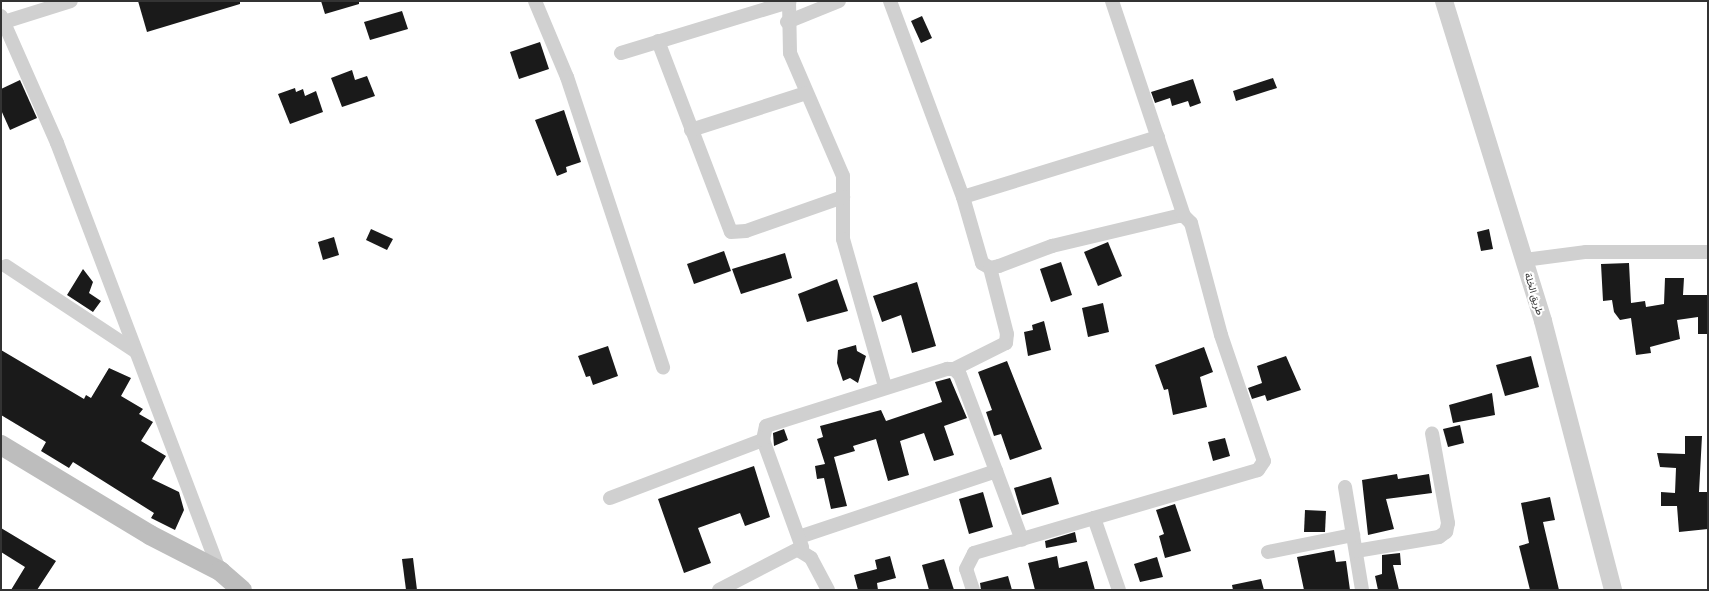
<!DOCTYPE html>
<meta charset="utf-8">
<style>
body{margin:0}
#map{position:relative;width:1709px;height:591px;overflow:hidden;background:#fff;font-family:Manrope,Vazirmatn,sans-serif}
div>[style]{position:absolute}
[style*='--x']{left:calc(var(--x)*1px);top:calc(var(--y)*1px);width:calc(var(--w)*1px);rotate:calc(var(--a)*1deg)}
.building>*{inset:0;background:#1a1a1a}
.minor>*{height:14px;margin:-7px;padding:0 7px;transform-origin:7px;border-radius:7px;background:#d0d0d0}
.tertiary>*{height:18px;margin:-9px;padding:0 9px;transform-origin:9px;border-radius:9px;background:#d0d0d0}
.secondary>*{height:20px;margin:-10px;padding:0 10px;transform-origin:10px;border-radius:10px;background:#bdbdbd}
span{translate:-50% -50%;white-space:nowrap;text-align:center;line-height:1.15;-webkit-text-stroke:4px #fff;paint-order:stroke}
.street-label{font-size:10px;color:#333}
.frame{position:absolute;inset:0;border:2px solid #333;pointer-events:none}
</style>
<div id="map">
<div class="building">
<div style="clip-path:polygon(138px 1px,240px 1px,240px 4px,147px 32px)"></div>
<div style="clip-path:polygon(321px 1px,359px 1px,359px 4px,325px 14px)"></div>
<div style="clip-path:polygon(402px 11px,408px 29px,370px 40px,364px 22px)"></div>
<div style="clip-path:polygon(922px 16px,932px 38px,921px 43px,911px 21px)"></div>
<div style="clip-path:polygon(540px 42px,549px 69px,519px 79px,510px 52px)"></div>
<div style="clip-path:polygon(352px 70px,355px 80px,367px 76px,375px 96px,342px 107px,331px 78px)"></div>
<div style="clip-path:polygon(1273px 78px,1277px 88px,1236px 101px,1233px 91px)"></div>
<div style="clip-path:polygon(1193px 79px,1201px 103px,1190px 107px,1188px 101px,1172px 106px,1170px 98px,1155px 103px,1151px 92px)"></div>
<div style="clip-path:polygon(20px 80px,37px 118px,10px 130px,1px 110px,1px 89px)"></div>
<div style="clip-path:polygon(295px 88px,296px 92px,303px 89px,305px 96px,316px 91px,323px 112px,290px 124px,278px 94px)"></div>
<div style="clip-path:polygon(564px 110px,581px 162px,566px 167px,567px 172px,557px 176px,535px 120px)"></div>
<div style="clip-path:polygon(371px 229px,393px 239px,387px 250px,366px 240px)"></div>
<div style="clip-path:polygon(1489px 229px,1493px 249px,1481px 251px,1477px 232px)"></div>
<div style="clip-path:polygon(334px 237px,339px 255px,323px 260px,318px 242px)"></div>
<div style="clip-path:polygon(1108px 242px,1122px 276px,1098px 286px,1084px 252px)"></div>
<div style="clip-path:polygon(724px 251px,731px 271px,694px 284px,687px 264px)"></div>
<div style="clip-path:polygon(785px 253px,792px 278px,741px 294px,732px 269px)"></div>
<div style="clip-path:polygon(1061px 262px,1072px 295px,1051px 302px,1040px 269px)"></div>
<div style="clip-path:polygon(1629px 263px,1631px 303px,1645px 301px,1646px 307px,1664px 304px,1665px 278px,1684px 278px,1683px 295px,1708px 295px,1708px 334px,1698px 334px,1698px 317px,1677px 320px,1680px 339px,1650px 347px,1651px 353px,1636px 355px,1631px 318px,1620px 320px,1614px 312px,1612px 300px,1603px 301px,1601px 264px)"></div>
<div style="clip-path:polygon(83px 269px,93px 282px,89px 293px,101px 301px,93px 312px,67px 295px)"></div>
<div style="clip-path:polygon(837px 279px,848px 311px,807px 322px,798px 294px)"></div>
<div style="clip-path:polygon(917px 282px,936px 346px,912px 353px,901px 315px,882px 322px,873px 296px)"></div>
<div style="clip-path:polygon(1103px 303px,1109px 332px,1088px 337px,1082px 308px)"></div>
<div style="clip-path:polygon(1044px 321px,1051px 350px,1028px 356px,1024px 332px,1033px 330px,1032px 325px)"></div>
<div style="clip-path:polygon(856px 345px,857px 351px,866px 356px,858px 383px,850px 378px,843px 381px,837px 363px,838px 350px)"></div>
<div style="clip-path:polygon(608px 346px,618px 376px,593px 385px,590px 376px,586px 377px,578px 356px)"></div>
<div style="clip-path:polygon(1204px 347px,1213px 372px,1200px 377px,1207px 407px,1173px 415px,1168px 389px,1164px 390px,1155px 365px)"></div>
<div style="clip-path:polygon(1px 350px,84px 399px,86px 395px,91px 398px,109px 368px,131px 378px,121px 396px,143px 409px,139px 414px,153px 422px,141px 441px,166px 456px,152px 479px,179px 492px,184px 510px,175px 530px,151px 518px,154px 513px,73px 462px,69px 468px,41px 451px,46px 442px,1px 415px)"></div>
<div style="clip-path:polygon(1286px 356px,1301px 390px,1267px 401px,1265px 395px,1252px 399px,1248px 388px,1262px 383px,1257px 366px)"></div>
<div style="clip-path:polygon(1531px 356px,1539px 387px,1505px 396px,1496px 365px)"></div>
<div style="clip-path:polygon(1007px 361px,1042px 449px,1010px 460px,1001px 434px,994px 436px,986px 412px,992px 410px,978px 372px)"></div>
<div style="clip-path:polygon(950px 378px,967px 418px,944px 426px,954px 455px,934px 461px,924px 433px,900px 441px,909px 475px,888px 481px,876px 439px,853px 446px,855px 451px,834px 457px,847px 506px,831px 509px,824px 478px,817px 479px,815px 466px,825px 464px,817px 439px,823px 437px,820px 426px,881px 410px,886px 421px,942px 402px,935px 382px)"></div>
<div style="clip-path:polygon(1492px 393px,1495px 415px,1453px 423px,1449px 405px)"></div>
<div style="clip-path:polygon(1460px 425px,1464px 443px,1448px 447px,1443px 429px)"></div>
<div style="clip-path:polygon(784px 429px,788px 440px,774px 446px,773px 433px)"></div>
<div style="clip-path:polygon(1685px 436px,1702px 436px,1699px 492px,1708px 492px,1708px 529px,1679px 532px,1677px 506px,1661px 506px,1661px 492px,1675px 493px,1676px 468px,1660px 467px,1657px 453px,1685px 454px)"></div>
<div style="clip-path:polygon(1225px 438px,1230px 456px,1213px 461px,1208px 442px)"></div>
<div style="clip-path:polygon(754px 466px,770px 517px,745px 526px,740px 513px,698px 528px,711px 563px,684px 573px,658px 499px)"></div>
<div style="clip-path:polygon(1397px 474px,1398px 479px,1429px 474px,1432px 493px,1386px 499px,1394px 529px,1368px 535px,1362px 480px)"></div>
<div style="clip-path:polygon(1051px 477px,1059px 504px,1022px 515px,1014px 488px)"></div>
<div style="clip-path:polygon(983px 492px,993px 527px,969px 534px,959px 499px)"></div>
<div style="clip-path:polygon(1550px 497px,1555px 520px,1543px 522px,1559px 590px,1530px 590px,1519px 546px,1529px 543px,1521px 503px)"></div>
<div style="clip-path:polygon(1175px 504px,1191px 551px,1165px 558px,1159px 536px,1164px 534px,1156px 510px)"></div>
<div style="clip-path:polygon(1305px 510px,1326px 511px,1325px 532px,1304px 532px)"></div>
<div style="clip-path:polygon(1px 528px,56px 561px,37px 590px,11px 590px,25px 567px,1px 552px)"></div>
<div style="clip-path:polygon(1075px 532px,1077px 542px,1046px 548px,1045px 541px)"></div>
<div style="clip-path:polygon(1334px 550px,1336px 562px,1346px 561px,1350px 590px,1304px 590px,1297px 557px)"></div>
<div style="clip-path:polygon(1400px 553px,1401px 565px,1393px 565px,1399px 590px,1378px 590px,1375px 576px,1382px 574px,1382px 555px)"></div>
<div style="clip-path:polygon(890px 556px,896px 578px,877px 583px,878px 590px,858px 590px,854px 575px,877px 569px,875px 560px)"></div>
<div style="clip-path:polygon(1057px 556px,1059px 568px,1087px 561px,1095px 590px,1035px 590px,1028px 563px)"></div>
<div style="clip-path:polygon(1157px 557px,1163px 577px,1140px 582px,1134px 564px)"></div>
<div style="clip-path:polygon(413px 558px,417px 590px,406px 590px,402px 559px)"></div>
<div style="clip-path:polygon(944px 559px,954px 590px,929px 590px,922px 565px)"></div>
<div style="clip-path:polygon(1008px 576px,1012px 590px,981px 590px,980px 583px)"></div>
<div style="clip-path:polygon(1261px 579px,1264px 590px,1233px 590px,1232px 585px)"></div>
</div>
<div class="minor">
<div style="--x:535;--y:1;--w:82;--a:67.2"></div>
<div style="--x:567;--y:77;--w:306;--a:71.7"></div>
<div style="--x:789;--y:1;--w:52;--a:88.9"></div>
<div style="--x:790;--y:53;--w:134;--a:66.7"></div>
<div style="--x:843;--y:176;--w:63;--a:90"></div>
<div style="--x:843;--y:239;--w:153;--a:74.1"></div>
<div style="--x:890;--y:1;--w:209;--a:69.6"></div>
<div style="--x:963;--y:197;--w:69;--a:73.9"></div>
<div style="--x:982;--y:263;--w:9;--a:32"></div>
<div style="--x:990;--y:268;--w:9;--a:-13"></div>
<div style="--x:999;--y:266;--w:57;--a:-20.7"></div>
<div style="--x:1052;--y:246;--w:130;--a:-13.4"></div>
<div style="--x:1178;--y:216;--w:6;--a:0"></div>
<div style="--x:1184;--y:216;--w:10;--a:45"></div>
<div style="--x:1191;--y:223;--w:116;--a:75"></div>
<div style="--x:1221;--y:335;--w:133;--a:71.2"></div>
<div style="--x:1264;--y:461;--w:11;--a:124"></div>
<div style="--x:1258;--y:470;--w:171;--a:163.7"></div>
<div style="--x:1112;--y:1;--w:227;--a:71.5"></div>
<div style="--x:1;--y:16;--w:139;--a:66.2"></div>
<div style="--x:57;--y:143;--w:458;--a:69.2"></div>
<div style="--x:4;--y:22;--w:70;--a:-17.4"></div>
<div style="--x:787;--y:22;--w:56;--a:-22"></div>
<div style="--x:658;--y:41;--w:204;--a:69.1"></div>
<div style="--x:731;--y:232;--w:15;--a:-4"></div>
<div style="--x:746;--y:231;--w:103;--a:-19.3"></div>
<div style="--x:621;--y:53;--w:176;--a:-16.9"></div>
<div style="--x:691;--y:130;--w:121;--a:-17.8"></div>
<div style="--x:963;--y:197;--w:204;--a:-17.1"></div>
<div style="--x:1524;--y:260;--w:63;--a:-7.4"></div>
<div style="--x:1586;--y:252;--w:122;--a:0"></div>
<div style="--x:6;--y:266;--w:154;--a:33.4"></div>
<div style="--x:954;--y:369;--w:58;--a:-26.6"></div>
<div style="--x:1006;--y:343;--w:9;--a:-84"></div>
<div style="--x:1007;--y:334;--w:68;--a:-104.4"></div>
<div style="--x:1345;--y:487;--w:104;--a:80.6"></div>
<div style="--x:610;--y:498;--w:164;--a:-20.8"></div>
<div style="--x:799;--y:537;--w:208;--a:-18.5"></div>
<div style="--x:800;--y:551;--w:13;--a:32"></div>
<div style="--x:811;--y:558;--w:36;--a:62"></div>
<div style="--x:1356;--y:551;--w:84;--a:-9.6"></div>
<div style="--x:1439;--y:537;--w:9;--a:-36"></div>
<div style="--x:1446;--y:532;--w:9;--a:-77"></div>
<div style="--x:1448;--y:523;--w:91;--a:-100.1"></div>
<div style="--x:1268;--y:552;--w:87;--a:-11.3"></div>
<div style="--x:719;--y:590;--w:93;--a:-27.4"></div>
<div style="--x:802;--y:547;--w:114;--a:-110"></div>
<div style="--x:763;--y:440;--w:14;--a:-78"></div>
<div style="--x:766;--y:426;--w:190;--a:-17.5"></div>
<div style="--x:947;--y:369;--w:7;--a:0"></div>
<div style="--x:954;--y:369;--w:8;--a:45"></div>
<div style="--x:960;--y:375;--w:176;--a:69.4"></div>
<div style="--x:973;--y:590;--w:22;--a:-108"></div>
<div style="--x:966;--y:569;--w:18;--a:-63"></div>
<div style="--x:974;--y:553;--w:125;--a:-16.3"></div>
<div style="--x:1094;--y:518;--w:76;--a:70.9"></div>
</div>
<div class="tertiary">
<div style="--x:1444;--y:1;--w:335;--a:72.8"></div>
<div style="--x:1543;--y:321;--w:278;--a:75.4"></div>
</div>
<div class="secondary">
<div style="--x:1;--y:445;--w:174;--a:31.1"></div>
<div style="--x:150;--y:535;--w:79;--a:27.2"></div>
<div style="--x:220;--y:571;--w:29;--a:41"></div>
</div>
<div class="street-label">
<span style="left:1534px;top:294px;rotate:73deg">طريق الخلة</span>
</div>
<div class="frame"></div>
</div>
